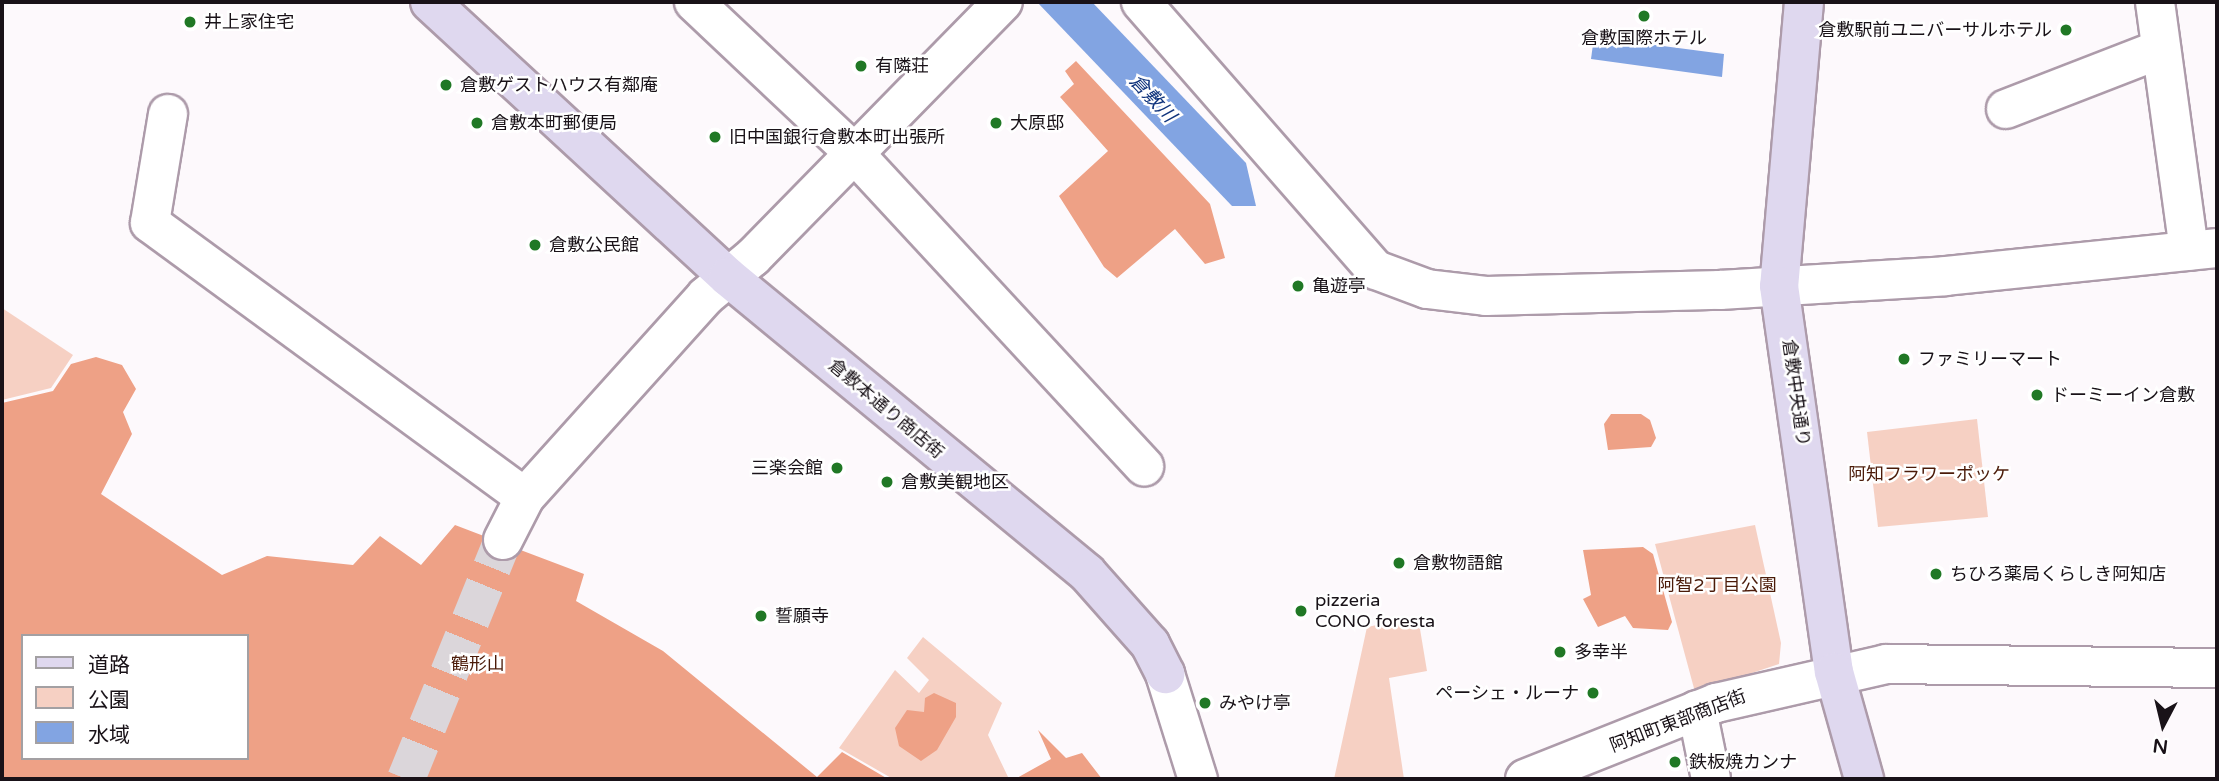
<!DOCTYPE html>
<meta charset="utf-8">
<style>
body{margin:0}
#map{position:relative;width:2219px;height:781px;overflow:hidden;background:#fdf9fc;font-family:"Varela Round","Noto Sans JP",sans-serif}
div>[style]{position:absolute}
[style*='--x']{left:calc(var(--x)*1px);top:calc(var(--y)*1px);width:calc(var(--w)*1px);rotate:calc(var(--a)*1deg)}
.green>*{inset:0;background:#f6d0c3}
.forest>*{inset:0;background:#eea186}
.water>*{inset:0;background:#82a4e2}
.street-tunnel>*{height:38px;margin-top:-19px;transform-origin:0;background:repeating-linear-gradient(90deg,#dbd6da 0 38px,transparent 0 57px)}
.roads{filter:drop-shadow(2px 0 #ad9baa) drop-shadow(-2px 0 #ad9baa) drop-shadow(0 2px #ad9baa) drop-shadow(0 -2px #ad9baa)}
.street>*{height:38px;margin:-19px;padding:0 19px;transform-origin:19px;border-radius:19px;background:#fff}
.secondary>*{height:38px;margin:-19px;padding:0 19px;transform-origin:19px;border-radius:19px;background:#dfd8ef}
.dots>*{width:19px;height:19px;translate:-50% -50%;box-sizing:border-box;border:4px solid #fff;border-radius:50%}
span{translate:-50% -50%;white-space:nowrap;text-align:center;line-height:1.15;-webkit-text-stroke:5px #fff;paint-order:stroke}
.poi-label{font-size:18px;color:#191218}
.left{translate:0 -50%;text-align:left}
.right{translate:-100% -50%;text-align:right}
.street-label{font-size:18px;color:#191218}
.park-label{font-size:18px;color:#4b1b09}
.water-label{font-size:19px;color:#11357d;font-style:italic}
.frame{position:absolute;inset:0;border:4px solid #191218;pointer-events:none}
.legend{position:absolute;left:21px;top:634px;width:228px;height:126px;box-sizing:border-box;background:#fff;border:2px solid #a3a0a3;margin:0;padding:9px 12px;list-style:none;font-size:21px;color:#191218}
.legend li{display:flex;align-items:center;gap:14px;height:35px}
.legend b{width:35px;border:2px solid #a3a0a3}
.north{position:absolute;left:2128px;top:690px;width:70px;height:70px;-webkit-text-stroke:5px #fff;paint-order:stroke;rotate:187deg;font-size:19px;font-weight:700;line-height:28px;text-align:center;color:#191218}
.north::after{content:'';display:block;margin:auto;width:24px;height:32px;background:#191218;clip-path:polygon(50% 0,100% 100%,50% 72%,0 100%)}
</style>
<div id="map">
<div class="green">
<div style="clip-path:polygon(2px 308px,73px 355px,51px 388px,2px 400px)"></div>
<div style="clip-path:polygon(1977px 419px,1988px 517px,1878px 527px,1867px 432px)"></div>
<div style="clip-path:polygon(1755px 525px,1781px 643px,1779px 664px,1695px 692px,1655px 544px)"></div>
<div style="clip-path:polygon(1418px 617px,1427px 671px,1389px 678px,1404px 779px,1334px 779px,1367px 627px)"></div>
<div style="clip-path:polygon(923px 637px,1002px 703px,988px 735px,1009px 779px,893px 779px,839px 748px,895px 670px,919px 693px,929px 680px,907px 658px)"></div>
</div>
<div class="forest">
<div style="clip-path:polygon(1076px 61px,1210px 204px,1225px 258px,1205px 264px,1175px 229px,1117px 278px,1104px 267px,1059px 196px,1108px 151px,1060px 97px,1074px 84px,1065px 71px)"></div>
<div style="clip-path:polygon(evenodd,96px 357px,122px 365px,136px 389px,123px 412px,132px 434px,101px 494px,222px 575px,267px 556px,353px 565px,380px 536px,421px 565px,455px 525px,584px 574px,576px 601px,663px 651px,817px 777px,842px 752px,888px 779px,2px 779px,2px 403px,53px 391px,71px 364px,96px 357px,23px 636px,247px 636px,247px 758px,23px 758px,23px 636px)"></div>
<div style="clip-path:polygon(1611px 414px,1641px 414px,1650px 420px,1656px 438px,1651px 447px,1608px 450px,1604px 424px)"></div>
<div style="clip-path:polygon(1643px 547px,1653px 554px,1672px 622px,1668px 630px,1633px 628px,1625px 616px,1598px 627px,1583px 599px,1591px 595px,1583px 550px)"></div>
<div style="clip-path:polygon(934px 693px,956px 703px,956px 717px,937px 750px,921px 761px,899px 746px,895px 728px,907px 710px,924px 712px,925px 698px)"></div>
<div style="clip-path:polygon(1038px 730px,1066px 758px,1082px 753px,1102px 779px,1015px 779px,1051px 759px)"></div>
</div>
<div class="water">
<div style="clip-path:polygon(1037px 2px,1092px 2px,1246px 163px,1256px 206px,1232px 206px)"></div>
<div style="clip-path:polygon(1594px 37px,1724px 54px,1722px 77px,1591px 59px)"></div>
</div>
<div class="street-tunnel">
<div style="--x:406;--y:779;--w:258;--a:-67.9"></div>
</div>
<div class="roads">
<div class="street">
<div style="--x:694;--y:2;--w:217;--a:43.3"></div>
<div style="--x:852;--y:151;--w:430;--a:47.2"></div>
<div style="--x:1141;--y:2;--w:356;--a:48.8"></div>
<div style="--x:1376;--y:270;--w:54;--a:20.4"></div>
<div style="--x:1427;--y:289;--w:59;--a:6.8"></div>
<div style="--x:1486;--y:296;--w:234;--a:-1.5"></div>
<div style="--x:1720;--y:290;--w:226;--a:-3.5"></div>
<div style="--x:1946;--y:276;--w:272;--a:-5.9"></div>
<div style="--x:2155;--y:2;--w:251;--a:82.2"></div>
<div style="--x:2006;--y:109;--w:166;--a:-21.2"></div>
<div style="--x:168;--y:114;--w:110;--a:99.4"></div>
<div style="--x:150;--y:223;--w:464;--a:36.2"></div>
<div style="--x:503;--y:540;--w:48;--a:-62.9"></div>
<div style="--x:525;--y:497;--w:270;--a:-48"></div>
<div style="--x:706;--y:296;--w:61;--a:-39.7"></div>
<div style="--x:753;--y:257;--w:357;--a:-45.6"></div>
<div style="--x:1165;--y:674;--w:110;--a:72.6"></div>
<div style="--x:1697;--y:710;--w:70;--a:78.5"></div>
<div style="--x:1525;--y:779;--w:206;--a:-21.7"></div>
<div style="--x:1716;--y:703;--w:174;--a:-12.9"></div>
<div style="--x:1886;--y:664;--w:331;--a:0.7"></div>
</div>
<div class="secondary">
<div style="--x:430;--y:2;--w:405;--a:42.7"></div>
<div style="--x:728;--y:277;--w:465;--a:39.5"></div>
<div style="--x:1087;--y:573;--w:95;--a:48.4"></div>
<div style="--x:1150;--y:644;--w:34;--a:63"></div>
<div style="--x:1804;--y:2;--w:285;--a:95"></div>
<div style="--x:1779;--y:286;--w:390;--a:81.9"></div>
<div style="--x:1834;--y:672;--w:111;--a:74.3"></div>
</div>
</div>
<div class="dots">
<div style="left:1644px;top:16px;background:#207825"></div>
<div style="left:190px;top:22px;background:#207825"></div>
<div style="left:2066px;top:30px;background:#207825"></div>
<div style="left:861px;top:66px;background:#207825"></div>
<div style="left:446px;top:85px;background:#207825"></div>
<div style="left:477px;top:123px;background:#207825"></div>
<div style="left:996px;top:123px;background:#207825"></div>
<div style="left:715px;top:137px;background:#207825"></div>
<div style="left:535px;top:245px;background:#207825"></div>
<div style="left:1298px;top:286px;background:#207825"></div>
<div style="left:1904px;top:359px;background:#207825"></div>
<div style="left:2037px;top:395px;background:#207825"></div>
<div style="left:837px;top:468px;background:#207825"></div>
<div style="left:887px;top:482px;background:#207825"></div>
<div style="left:1399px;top:563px;background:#207825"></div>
<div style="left:1936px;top:574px;background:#207825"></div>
<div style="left:1301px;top:611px;background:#207825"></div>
<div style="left:761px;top:616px;background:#207825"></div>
<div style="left:1560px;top:652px;background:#207825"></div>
<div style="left:1593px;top:693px;background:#207825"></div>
<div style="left:1205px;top:703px;background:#207825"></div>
<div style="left:1675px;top:762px;background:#207825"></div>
</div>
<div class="poi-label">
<span class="left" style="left:204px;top:22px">井上家住宅</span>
<span class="right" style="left:2052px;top:30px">倉敷駅前ユニバーサルホテル</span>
<span style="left:1644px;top:38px">倉敷国際ホテル</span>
<span class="left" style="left:875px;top:66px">有隣荘</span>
<span class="left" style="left:460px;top:85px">倉敷ゲストハウス有鄰庵</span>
<span class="left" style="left:491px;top:123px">倉敷本町郵便局</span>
<span class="left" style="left:1010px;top:123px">大原邸</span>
<span class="left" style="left:729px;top:137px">旧中国銀行倉敷本町出張所</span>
<span class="left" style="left:549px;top:245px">倉敷公民館</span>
<span class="left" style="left:1312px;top:286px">亀遊亭</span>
<span class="left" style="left:1918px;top:359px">ファミリーマート</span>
<span class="left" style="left:2051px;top:395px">ドーミーイン倉敷</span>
<span class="right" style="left:823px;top:468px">三楽会館</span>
<span class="left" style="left:901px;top:482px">倉敷美観地区</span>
<span class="left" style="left:1413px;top:563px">倉敷物語館</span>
<span class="left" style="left:1950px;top:574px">ちひろ薬局くらしき阿知店</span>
<span class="left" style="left:1315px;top:611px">pizzeria<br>CONO foresta</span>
<span class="left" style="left:775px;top:616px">誓願寺</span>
<span class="left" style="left:1574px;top:652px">多幸半</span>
<span class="right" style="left:1579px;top:693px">ペーシェ・ルーナ</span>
<span class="left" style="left:1219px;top:703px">みやけ亭</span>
<span class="left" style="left:1689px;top:762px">鉄板焼カンナ</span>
</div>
<div class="street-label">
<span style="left:1796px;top:393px;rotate:82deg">倉敷中央通り</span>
<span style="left:886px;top:409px;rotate:40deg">倉敷本通り商店街</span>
<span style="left:1678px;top:721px;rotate:-21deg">阿知町東部商店街</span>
</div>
<div class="park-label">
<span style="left:1929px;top:474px">阿知フラワーポッケ</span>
<span style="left:1717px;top:585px">阿智2丁目公園</span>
<span style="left:478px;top:664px">鶴形山</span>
</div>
<div class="water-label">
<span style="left:1152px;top:99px;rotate:47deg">倉敷川</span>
</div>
<div class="frame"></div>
<ul class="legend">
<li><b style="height:9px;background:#dfd8ef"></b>道路</li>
<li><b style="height:19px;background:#f6d0c3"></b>公園</li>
<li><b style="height:19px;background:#82a4e2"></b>水域</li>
</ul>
<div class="north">N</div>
</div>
